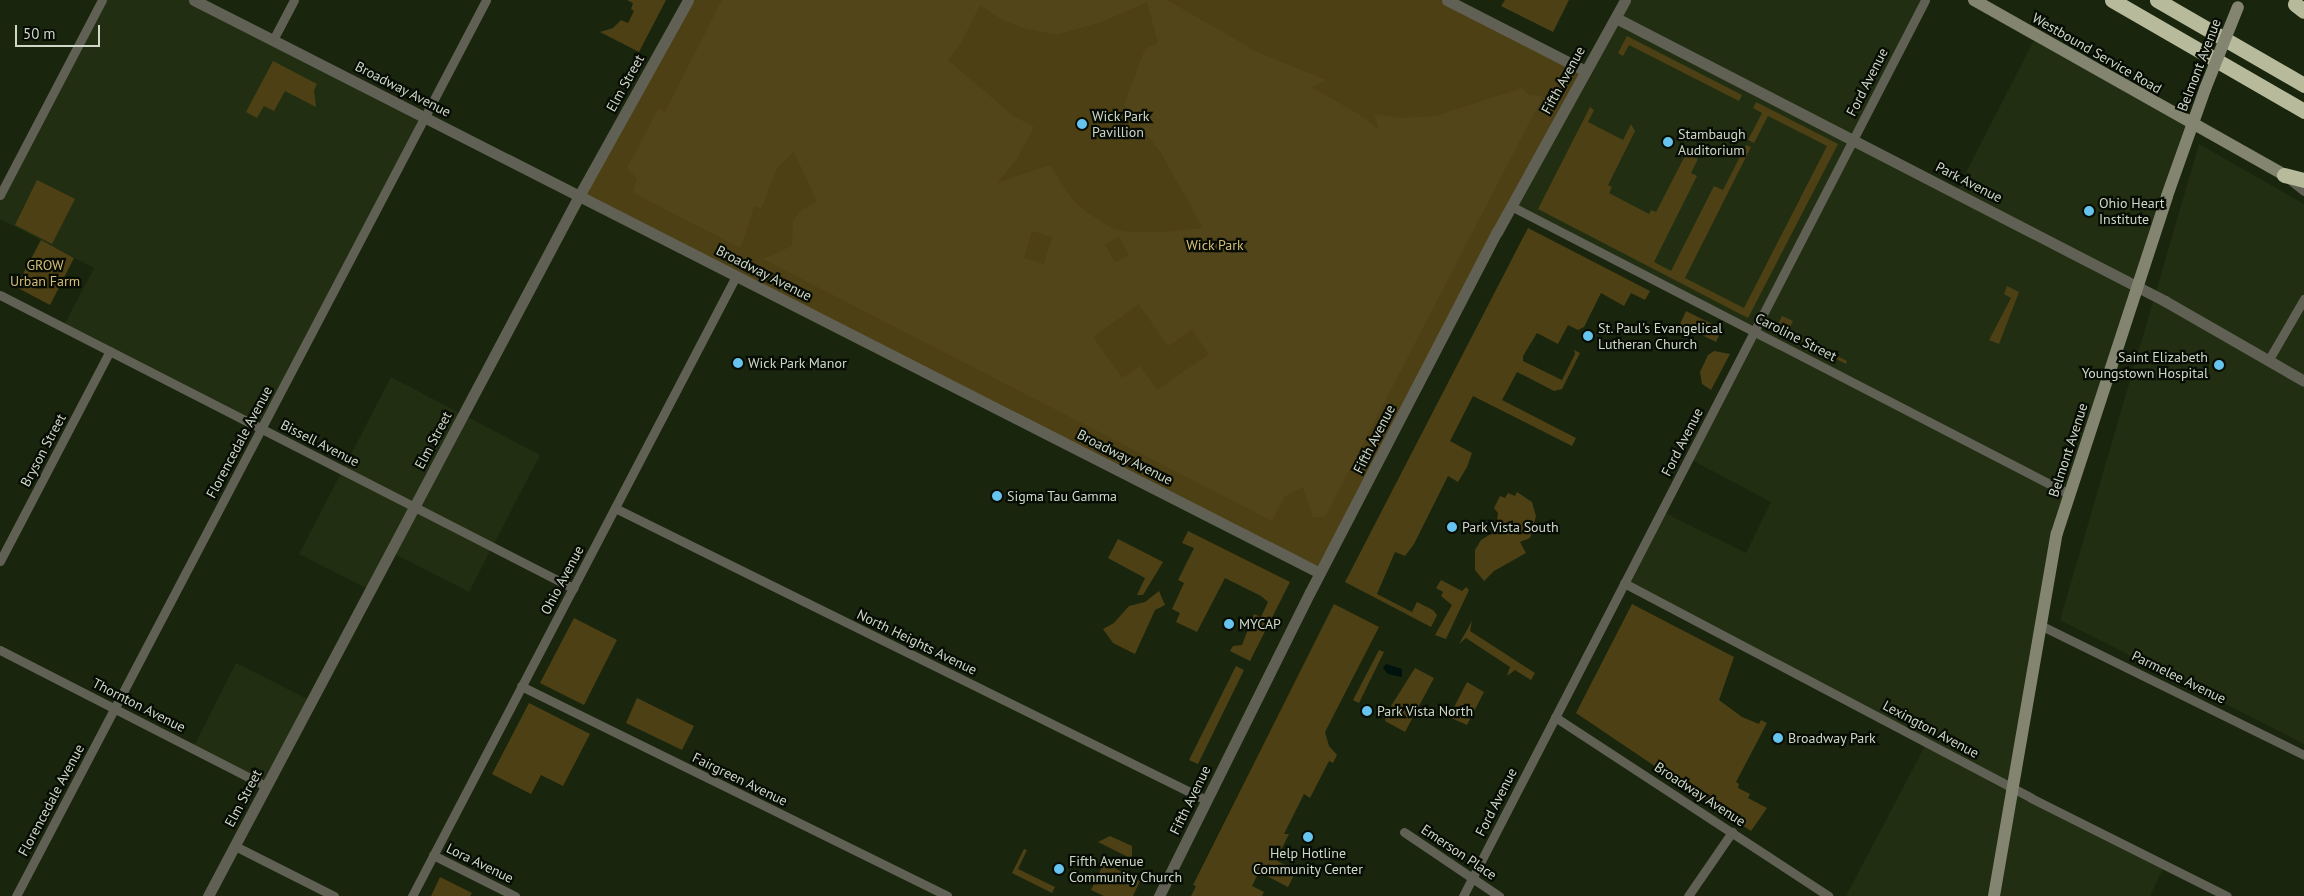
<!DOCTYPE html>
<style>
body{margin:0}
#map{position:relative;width:2304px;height:896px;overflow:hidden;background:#19250d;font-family:"PT Sans",sans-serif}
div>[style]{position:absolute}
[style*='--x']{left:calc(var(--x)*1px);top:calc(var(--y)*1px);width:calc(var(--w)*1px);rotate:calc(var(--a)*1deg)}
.built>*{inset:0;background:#212e11}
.green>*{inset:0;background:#4e4015}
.forest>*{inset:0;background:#53451a}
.water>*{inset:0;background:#00130c}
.minor>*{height:9px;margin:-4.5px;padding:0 4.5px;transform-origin:4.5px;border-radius:4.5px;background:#606154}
.tertiary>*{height:11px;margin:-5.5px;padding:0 5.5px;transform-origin:5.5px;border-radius:5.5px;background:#606154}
.secondary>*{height:12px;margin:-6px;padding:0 6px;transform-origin:6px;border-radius:6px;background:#848571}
.motorway>*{height:15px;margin:-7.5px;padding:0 7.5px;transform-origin:7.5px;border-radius:7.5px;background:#b8bb9b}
.secondary-bridge>*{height:12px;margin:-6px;padding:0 6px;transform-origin:6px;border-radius:6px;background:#848571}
.dots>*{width:14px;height:14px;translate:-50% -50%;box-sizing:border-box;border:2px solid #070c04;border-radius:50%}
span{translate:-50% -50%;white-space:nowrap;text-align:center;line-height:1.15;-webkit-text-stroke:4.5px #070c04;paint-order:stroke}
.street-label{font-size:14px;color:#cfd7c8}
.poi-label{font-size:14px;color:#cfd7c8}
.left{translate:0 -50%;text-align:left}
.right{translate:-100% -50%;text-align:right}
.park-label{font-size:14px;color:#d5bd77}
.scale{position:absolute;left:15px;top:25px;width:85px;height:22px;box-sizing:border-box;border:2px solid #cfd7c8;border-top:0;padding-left:6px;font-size:15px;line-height:18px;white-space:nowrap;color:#cfd7c8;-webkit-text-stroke:4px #070c04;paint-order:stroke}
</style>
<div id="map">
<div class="built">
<div style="clip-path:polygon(102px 0,194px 0,424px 117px,261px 429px,63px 327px,94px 268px,0 219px,0 195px)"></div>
<div style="clip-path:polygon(1625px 0,1925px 0,1853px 139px,1956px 192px,2036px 36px,2191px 125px,2069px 494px,2013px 788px,2165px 865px,2150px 896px,1846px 896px,1927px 742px,1624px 583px,1661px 511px,1746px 553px,1771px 502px,1688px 458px,1754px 331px,1511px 206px)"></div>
<div style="clip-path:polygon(2199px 144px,2304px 204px,2304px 744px,2060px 620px)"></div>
<div style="clip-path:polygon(391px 377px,540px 455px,469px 592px,391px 552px,370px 590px,299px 554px)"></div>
<div style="clip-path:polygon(236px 663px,311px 701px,266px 786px,193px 748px)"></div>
</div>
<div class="green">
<div style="clip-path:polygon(627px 0,666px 0,639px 52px,600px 32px,613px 28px,621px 20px,628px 23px,634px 11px,631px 9px,633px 3px)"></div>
<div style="clip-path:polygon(688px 0,1447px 0,1586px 71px,1320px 573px,579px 196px)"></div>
<div style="clip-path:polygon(1505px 0,1569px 0,1553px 32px,1501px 6px)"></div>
<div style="clip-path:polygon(1627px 36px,1742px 95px,1739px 101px,1629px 45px,1623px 56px,1618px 53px)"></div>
<div style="clip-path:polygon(273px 61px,317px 84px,314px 90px,316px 107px,285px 91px,274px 111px,264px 106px,257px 118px,246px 112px)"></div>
<div style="clip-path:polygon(1756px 102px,1838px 144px,1748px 318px,1538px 209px,1590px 107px,1594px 110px,1588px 122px,1623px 140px,1631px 124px,1635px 131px,1608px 185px,1612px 187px,1609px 193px,1649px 214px,1651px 210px,1656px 212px,1686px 154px,1698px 159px,1691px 173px,1697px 176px,1654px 262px,1671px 271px,1714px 186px,1723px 190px,1746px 145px,1751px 147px,1685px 278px,1744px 308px,1827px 146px,1768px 116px,1754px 143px,1748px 140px,1762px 113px,1753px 108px)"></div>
<div style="clip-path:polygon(37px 180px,75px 199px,52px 244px,15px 225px)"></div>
<div style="clip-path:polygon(1528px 228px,1650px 291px,1645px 300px,1631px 293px,1624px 306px,1601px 293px,1584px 327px,1578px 330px,1568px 325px,1558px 344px,1537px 333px,1523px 356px,1523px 361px,1562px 380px,1575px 354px,1574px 350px,1580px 353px,1562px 389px,1554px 391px,1517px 372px,1502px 400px,1576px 438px,1572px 446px,1473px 396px,1450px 441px,1472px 453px,1467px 467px,1458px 482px,1448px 476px,1414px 544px,1405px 556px,1395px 552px,1377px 594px,1412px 612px,1417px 602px,1433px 610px,1437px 615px,1431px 627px,1345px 582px)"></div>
<div style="clip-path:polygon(41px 240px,74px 258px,50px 305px,16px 287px)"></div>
<div style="clip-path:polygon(2007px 286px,2019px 292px,1999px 344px,1989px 340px,2011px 298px,2004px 294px)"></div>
<div style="clip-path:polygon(1686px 311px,1722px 329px,1716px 342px,1680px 324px)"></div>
<div style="clip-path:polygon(1782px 316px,1793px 321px,1788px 331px,1847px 361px,1846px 364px,1776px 329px)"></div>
<div style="clip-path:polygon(1714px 351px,1730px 354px,1711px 390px,1702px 384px,1700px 372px,1708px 355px)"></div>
<div style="clip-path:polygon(1517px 492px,1532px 502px,1536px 516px,1530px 538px,1520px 542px,1526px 553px,1494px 571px,1484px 581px,1475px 570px,1475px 550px,1481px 540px,1496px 531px,1498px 513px,1494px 508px,1500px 496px,1505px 498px,1508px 493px,1515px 496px)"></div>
<div style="clip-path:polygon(1188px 531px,1290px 582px,1250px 661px,1230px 651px,1233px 646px,1242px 645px,1254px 614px,1261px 617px,1268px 602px,1261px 596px,1225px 578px,1197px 632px,1176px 622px,1180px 613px,1172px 609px,1184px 583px,1178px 580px,1194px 548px,1182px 543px)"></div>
<div style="clip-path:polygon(1118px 539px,1163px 562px,1143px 595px,1137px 595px,1145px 578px,1108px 558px)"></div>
<div style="clip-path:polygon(1441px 580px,1462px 591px,1466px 587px,1469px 590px,1446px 639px,1435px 635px,1452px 605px,1441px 596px,1443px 592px,1436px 588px)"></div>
<div style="clip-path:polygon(1159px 591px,1165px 605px,1155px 610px,1135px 654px,1113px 643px,1103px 629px,1114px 623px,1129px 606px,1145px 602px)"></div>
<div style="clip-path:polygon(1334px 604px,1379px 627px,1325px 732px,1329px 746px,1337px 755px,1333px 763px,1329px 761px,1310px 798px,1304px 794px,1284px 834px,1289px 834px,1276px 860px,1296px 871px,1288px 887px,1259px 872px,1252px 886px,1264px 892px,1262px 896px,1191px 896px,1196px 886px,1193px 885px)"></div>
<div style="clip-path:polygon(1632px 604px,1734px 657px,1719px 700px,1742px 717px,1759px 724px,1761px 720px,1767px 723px,1736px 782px,1739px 784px,1738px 788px,1750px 794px,1748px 798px,1767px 808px,1751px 831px,1576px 713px)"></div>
<div style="clip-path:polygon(574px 618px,617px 640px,584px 705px,540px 683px)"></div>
<div style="clip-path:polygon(1472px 621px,1470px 631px,1535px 673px,1531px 680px,1515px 670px,1507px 676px,1510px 667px,1466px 638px,1459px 644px)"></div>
<div style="clip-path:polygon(1379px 650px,1384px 652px,1359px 703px,1353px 700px)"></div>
<div style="clip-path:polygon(1236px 666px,1244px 670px,1198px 764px,1189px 760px)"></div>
<div style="clip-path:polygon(1415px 668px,1434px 678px,1405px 732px,1385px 721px,1386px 714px)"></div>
<div style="clip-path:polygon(1467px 682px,1484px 692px,1467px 725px,1449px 717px)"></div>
<div style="clip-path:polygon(637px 698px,694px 726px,682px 750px,626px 723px)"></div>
<div style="clip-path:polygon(529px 703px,590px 734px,563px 786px,541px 775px,531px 794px,492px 774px)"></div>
<div style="clip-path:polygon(1110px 836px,1132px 846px,1132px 859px,1098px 842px)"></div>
<div style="clip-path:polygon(1024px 849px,1027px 850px,1018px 869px,1055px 887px,1052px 893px,1012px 873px)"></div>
<div style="clip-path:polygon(1104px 863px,1140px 881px,1133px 896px,1104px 896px,1091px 890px)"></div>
<div style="clip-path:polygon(440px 877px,472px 893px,470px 896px,431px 896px)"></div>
</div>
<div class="forest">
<div style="clip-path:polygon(evenodd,722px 0,1167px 0,1257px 52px,1326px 80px,1312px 87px,1358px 114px,1379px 130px,1374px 114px,1399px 118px,1436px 116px,1522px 88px,1529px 95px,1543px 96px,1325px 517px,1313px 517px,1303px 487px,1284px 497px,1272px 521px,763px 259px,792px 246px,793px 221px,802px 210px,817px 201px,794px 152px,777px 168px,761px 209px,754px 206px,741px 248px,633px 193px,637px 179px,627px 168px,659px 108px,665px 112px,722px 0,1147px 2px,1158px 43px,1145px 49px,1124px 105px,1161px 153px,1203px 228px,1165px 232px,1128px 232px,1113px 229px,1083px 210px,1069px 195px,1050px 165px,997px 183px,1017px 159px,1034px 127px,1012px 115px,948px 60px,961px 43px,980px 5px,999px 18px,1023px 28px,1057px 35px,1104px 21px,1147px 2px,722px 0,1032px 231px,1052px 237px,1044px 264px,1024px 258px,1032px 231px,722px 0,1119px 237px,1129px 255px,1115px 263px,1105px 244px,1119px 237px,722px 0,1139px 304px,1168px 346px,1192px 330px,1209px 354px,1157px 390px,1140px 366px,1122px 378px,1093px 337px,1139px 304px)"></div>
</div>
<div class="water">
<div style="clip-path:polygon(1386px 664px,1402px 669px,1402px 677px,1388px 674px,1383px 668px)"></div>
</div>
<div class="minor">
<div style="--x:273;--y:40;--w:45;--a:-62.3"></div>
<div style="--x:2290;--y:180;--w:18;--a:38"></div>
<div style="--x:0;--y:195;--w:220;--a:-62.4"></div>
<div style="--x:1511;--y:206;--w:628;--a:27.3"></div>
<div style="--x:0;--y:295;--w:644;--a:27.08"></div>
<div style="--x:2268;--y:361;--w:72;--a:-59.9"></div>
<div style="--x:615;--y:508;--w:659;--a:26.29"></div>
<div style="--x:0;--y:561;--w:237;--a:-62.4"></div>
<div style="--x:1624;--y:583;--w:460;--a:27.8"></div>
<div style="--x:2031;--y:798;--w:219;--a:26.6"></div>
<div style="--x:2040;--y:625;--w:294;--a:26.2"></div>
<div style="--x:0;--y:650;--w:299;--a:27.1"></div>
<div style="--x:521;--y:686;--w:475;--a:26.2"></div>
<div style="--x:1555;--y:717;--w:327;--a:33.2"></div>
<div style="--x:1404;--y:832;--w:115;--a:34"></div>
<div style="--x:235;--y:846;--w:111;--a:26.8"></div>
<div style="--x:433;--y:855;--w:92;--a:26.6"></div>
<div style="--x:16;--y:896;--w:1012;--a:-62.32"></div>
<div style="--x:412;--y:896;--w:700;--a:-62.41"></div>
<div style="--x:1463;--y:896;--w:1008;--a:-62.72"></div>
<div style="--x:1688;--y:896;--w:78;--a:-55.5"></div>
</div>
<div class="tertiary">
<div style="--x:194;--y:0;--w:1263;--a:26.97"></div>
<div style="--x:1447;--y:0;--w:156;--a:27.1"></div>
<div style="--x:1616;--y:18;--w:618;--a:27.27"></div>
<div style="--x:2165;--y:301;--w:160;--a:29.9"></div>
<div style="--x:208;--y:896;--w:792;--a:-62.08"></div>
<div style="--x:579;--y:196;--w:224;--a:-60.9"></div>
<div style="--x:1159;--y:896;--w:339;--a:-63.6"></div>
<div style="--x:1310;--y:592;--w:406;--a:-62.6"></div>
<div style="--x:1497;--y:232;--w:265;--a:-61.1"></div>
</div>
<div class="secondary">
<div style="--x:1974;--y:0;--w:356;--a:29.4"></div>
<div style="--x:1994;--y:896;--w:368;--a:-80.2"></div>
<div style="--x:2057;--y:533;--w:354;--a:-71.9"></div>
<div style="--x:2167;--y:196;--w:114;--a:-70.4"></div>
</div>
<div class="motorway">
<div style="--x:2112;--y:0;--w:222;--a:30"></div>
<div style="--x:2157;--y:0;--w:170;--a:30"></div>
<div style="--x:2295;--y:4;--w:11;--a:38"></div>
<div style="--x:2284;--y:175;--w:21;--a:14"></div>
</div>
<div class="secondary-bridge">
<div style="--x:2205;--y:89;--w:88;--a:-68.1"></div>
</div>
<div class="dots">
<div style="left:1082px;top:124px;background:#66c4ef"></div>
<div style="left:1668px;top:142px;background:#66c4ef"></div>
<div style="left:2089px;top:211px;background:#66c4ef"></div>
<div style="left:1588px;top:336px;background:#66c4ef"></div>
<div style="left:738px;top:363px;background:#66c4ef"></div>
<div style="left:2219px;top:365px;background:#66c4ef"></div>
<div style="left:997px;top:496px;background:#66c4ef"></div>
<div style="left:1452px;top:527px;background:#66c4ef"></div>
<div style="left:1229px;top:624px;background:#66c4ef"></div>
<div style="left:1367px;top:711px;background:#66c4ef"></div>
<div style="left:1778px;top:738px;background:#66c4ef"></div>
<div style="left:1308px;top:837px;background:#66c4ef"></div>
<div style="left:1059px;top:869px;background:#66c4ef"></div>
</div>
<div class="street-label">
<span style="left:2097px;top:53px;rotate:30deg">Westbound Service Road</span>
<span style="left:2199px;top:65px;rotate:-69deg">Belmont Avenue</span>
<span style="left:1563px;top:80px;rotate:-61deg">Fifth Avenue</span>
<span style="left:1867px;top:82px;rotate:-63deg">Ford Avenue</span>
<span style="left:625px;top:83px;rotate:-61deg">Elm Street</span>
<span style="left:403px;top:89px;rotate:27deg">Broadway Avenue</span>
<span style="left:1969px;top:182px;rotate:27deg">Park Avenue</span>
<span style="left:764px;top:273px;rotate:27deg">Broadway Avenue</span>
<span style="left:1796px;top:337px;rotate:27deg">Caroline Street</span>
<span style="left:1374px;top:439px;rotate:-63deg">Fifth Avenue</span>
<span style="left:433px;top:440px;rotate:-62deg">Elm Street</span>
<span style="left:239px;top:442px;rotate:-62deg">Florencedale Avenue</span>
<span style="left:1682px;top:442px;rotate:-63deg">Ford Avenue</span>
<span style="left:320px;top:443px;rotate:27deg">Bissell Avenue</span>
<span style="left:43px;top:450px;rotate:-62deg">Bryson Street</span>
<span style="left:2068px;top:450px;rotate:-72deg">Belmont Avenue</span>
<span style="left:1125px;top:457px;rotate:27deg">Broadway Avenue</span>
<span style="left:562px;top:580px;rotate:-62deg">Ohio Avenue</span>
<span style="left:917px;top:642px;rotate:26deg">North Heights Avenue</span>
<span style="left:2179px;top:677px;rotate:26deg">Parmelee Avenue</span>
<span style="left:139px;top:705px;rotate:27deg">Thornton Avenue</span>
<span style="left:1931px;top:729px;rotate:28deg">Lexington Avenue</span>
<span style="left:740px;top:779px;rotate:26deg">Fairgreen Avenue</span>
<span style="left:1700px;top:794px;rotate:33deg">Broadway Avenue</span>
<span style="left:243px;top:798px;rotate:-62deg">Elm Street</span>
<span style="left:51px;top:800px;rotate:-62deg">Florencedale Avenue</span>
<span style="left:1190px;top:800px;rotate:-64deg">Fifth Avenue</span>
<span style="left:1496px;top:802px;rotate:-63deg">Ford Avenue</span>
<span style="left:1459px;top:852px;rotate:34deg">Emerson Place</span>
<span style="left:480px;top:863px;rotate:26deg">Lora Avenue</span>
</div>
<div class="poi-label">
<span class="left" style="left:1092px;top:124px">Wick Park<br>Pavillion</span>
<span class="left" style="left:1678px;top:142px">Stambaugh<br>Auditorium</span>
<span class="left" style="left:2099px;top:211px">Ohio Heart<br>Institute</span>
<span class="left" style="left:1598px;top:336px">St. Paul's Evangelical<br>Lutheran Church</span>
<span class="right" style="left:2208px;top:365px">Saint Elizabeth<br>Youngstown Hospital</span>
<span class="left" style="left:748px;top:363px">Wick Park Manor</span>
<span class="left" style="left:1007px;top:496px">Sigma Tau Gamma</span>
<span class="left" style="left:1462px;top:527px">Park Vista South</span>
<span class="left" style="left:1239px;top:624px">MYCAP</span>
<span class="left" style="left:1377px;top:711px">Park Vista North</span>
<span class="left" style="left:1788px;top:738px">Broadway Park</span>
<span style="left:1308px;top:861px">Help Hotline<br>Community Center</span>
<span class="left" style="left:1069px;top:869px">Fifth Avenue<br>Community Church</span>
</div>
<div class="park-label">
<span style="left:1215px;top:245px">Wick Park</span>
<span style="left:45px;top:273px">GROW<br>Urban Farm</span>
</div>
<div class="scale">50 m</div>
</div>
